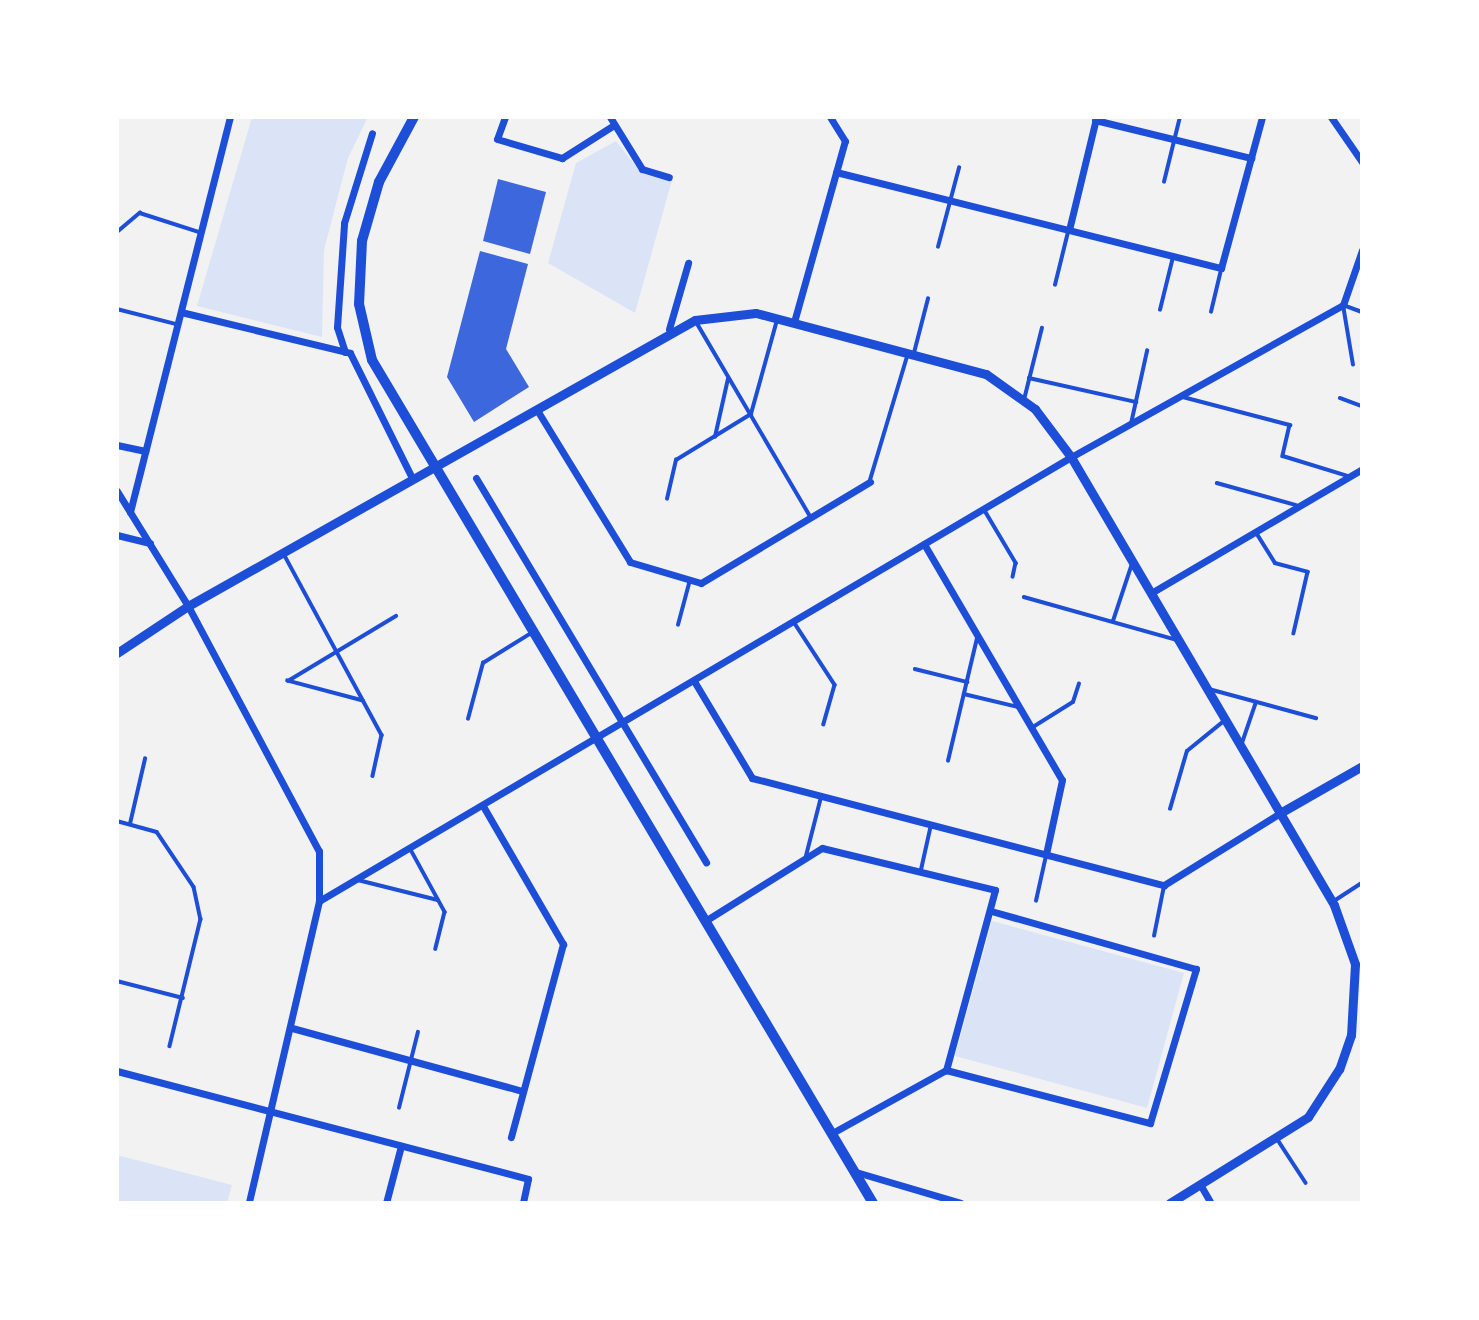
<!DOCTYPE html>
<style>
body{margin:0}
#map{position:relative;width:1479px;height:1320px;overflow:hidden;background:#f2f2f2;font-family:Rubik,sans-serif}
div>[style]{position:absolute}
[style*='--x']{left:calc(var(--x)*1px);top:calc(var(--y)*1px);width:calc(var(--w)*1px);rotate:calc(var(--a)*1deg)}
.green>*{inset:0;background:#dbe4f7}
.building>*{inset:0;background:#3d67dc}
.service>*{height:3.5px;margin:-1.75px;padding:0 1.75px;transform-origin:1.75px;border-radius:1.75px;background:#1d4ed8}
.minor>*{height:7px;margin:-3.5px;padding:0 3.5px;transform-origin:3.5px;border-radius:3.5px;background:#1d4ed8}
.tertiary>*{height:9px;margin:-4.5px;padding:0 4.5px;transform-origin:4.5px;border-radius:4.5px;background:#1d4ed8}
.secondary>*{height:10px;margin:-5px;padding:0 5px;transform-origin:5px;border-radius:5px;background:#1d4ed8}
span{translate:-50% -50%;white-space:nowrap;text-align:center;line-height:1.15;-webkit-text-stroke:5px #fff;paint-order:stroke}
.frame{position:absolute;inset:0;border:119px solid #fff;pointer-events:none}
</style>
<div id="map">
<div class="green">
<div style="clip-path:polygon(252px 117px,368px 117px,348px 158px,324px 250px,322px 337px,197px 306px)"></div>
<div style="clip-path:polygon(616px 141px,640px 171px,672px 180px,635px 313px,548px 263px,576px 163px)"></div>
<div style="clip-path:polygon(992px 921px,1184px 973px,1147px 1108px,955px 1056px)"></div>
<div style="clip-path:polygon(117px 1155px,232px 1185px,227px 1203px,117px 1203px)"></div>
</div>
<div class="building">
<div style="clip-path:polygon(498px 179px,546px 192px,530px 254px,483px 241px)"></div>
<div style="clip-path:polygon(480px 251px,528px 264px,506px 349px,529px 387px,474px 422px,447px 377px)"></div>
</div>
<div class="service">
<div style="--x:1164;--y:182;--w:67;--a:-76.2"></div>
<div style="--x:117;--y:232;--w:30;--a:-40"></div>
<div style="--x:140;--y:213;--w:62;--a:17.9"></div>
<div style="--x:938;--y:247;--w:82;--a:-75.1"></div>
<div style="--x:1055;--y:285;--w:55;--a:-76.2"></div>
<div style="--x:117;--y:309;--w:61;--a:14.3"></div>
<div style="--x:1160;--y:310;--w:55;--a:-76.2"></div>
<div style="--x:1211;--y:312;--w:43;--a:-76.6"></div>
<div style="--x:697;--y:323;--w:225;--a:59.6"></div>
<div style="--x:914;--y:353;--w:56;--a:-75.5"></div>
<div style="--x:1353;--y:365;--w:61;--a:-99.5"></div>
<div style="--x:1343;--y:305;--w:20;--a:20"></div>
<div style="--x:1029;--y:378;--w:110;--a:12.6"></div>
<div style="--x:1183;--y:397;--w:111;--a:14.7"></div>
<div style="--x:1290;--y:425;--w:32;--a:103"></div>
<div style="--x:1283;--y:456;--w:68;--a:17.1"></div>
<div style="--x:1340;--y:398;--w:23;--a:20"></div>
<div style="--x:1024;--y:400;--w:74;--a:-76"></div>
<div style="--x:1131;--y:424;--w:75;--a:-77.6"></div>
<div style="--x:715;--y:437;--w:59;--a:-77.4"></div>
<div style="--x:870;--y:480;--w:133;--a:-73.3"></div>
<div style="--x:1217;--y:483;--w:82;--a:15.6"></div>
<div style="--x:667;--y:499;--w:40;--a:-77"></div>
<div style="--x:676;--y:460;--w:88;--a:-31.5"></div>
<div style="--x:751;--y:414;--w:98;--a:-74.5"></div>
<div style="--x:984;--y:509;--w:63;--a:59.3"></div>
<div style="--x:1016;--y:563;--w:14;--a:102"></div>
<div style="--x:1256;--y:532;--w:36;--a:58"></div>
<div style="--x:1275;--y:563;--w:34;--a:15"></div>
<div style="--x:1308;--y:572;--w:63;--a:102.9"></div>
<div style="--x:284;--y:554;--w:206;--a:61.6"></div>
<div style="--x:382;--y:735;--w:42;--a:102.4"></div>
<div style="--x:1024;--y:597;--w:159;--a:15.7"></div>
<div style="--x:1113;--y:621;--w:60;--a:-71.6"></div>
<div style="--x:794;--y:622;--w:75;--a:56.9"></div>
<div style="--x:835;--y:685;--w:41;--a:105.8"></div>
<div style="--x:678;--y:625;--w:47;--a:-75.1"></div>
<div style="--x:915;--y:669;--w:54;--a:14"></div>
<div style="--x:1209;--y:689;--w:111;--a:15.2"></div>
<div style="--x:964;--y:694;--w:56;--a:13.5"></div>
<div style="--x:363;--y:701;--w:78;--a:-165.1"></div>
<div style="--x:288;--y:681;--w:126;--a:-31"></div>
<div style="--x:468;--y:719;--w:58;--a:-75"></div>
<div style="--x:483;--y:663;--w:59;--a:-31.8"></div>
<div style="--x:1033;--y:727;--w:47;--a:-32"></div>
<div style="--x:1073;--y:702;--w:19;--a:-72"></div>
<div style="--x:1242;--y:743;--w:43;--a:-71.1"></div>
<div style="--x:948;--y:761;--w:126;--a:-76.7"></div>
<div style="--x:1170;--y:809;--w:60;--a:-73.7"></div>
<div style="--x:1187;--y:751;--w:48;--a:-39"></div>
<div style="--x:117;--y:821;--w:41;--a:15.4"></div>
<div style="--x:157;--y:832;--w:66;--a:56.1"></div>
<div style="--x:194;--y:887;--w:33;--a:78"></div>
<div style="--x:201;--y:919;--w:131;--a:103.7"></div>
<div style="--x:130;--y:824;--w:67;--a:-77"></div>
<div style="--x:410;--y:848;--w:73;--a:61.3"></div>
<div style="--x:445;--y:912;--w:38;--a:104"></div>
<div style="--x:806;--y:856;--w:61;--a:-75.7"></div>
<div style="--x:921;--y:870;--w:46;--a:-77.5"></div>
<div style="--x:358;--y:880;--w:82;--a:14"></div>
<div style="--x:1036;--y:901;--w:46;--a:-77.5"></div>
<div style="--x:1334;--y:901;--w:33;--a:-33"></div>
<div style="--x:1154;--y:936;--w:51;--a:-78.7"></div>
<div style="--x:117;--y:981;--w:68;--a:14.4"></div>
<div style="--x:399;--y:1108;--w:78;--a:-76"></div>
<div style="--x:1278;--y:1140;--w:51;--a:56.9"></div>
</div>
<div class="minor">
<div style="--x:505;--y:117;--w:23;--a:110"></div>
<div style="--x:497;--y:139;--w:68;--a:16.3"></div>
<div style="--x:562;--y:158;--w:62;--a:-32.4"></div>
<div style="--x:610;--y:117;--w:61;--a:58.4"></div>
<div style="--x:642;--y:169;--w:28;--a:17"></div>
<div style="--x:1331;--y:117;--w:55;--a:55.4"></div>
<div style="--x:1095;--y:120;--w:161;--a:13.7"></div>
<div style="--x:836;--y:172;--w:397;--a:14"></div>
<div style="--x:1221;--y:268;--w:156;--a:-74.8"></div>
<div style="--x:1069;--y:230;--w:115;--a:-76.4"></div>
<div style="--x:181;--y:312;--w:174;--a:13.6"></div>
<div style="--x:350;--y:353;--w:140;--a:63.6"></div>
<div style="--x:794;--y:322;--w:188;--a:-74.3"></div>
<div style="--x:845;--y:141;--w:28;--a:-122"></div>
<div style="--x:669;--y:329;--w:69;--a:-73.9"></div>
<div style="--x:345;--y:352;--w:26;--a:-108"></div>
<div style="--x:337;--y:327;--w:104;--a:-86.1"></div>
<div style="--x:344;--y:223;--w:94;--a:-72.7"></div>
<div style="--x:537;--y:410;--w:178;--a:58.5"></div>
<div style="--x:630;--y:562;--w:74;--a:16.5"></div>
<div style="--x:701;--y:583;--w:197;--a:-30.9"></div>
<div style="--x:117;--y:445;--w:29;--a:12"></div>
<div style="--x:476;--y:478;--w:448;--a:59.1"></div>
<div style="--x:117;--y:491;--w:135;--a:58.3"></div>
<div style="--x:188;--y:606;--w:278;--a:61.9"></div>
<div style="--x:319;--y:851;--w:50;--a:90"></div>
<div style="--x:319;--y:901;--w:310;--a:103.1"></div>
<div style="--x:130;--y:512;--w:407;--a:-75.8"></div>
<div style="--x:117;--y:535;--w:34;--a:14"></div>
<div style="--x:924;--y:544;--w:273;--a:59.7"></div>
<div style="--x:1062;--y:780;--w:76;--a:102.2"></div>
<div style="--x:1151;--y:593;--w:245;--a:-30.4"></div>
<div style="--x:694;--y:681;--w:113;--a:59.1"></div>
<div style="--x:752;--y:778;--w:426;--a:14.6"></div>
<div style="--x:1164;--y:885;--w:137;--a:-31.8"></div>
<div style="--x:483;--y:806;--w:160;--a:59.9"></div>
<div style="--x:563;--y:944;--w:200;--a:105.1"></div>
<div style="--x:319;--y:901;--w:873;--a:-30.56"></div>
<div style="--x:1071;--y:457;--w:312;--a:-29.2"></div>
<div style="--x:1343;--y:305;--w:58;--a:-70.9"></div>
<div style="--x:705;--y:921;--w:138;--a:-32"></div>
<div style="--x:822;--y:848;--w:178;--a:13.6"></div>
<div style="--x:995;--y:890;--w:187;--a:105.2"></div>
<div style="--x:292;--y:1028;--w:239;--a:15.3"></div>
<div style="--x:117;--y:1071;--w:425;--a:14.7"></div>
<div style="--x:528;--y:1179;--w:25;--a:102"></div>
<div style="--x:834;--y:1132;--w:128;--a:-29"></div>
<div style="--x:946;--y:1070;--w:211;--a:14.6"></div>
<div style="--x:1150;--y:1123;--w:161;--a:-73.4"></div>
<div style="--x:1196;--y:969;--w:213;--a:-164.2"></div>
<div style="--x:856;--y:1172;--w:109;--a:16.4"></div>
<div style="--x:1201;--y:1186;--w:20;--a:60"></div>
<div style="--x:386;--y:1203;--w:59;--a:-75.3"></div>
</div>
<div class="tertiary">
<div style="--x:117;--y:653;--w:85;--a:-33.5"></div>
<div style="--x:188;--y:606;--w:582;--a:-29.43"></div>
<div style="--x:695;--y:320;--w:61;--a:-6.5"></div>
<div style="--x:756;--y:313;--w:238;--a:14.9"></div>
<div style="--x:986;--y:374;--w:60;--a:35.5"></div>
<div style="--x:1035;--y:409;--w:60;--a:53.1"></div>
<div style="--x:1071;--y:457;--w:519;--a:59.58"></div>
<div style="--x:1334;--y:905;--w:63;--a:70.4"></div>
<div style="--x:1355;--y:964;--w:71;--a:93.2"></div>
<div style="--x:1351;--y:1035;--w:36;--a:109"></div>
<div style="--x:1339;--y:1069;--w:57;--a:122.9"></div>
<div style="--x:1308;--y:1117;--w:163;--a:148.1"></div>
<div style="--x:1280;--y:813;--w:95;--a:-29.8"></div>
</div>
<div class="secondary">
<div style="--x:414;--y:117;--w:74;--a:118.3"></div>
<div style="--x:379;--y:182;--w:61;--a:106.1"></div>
<div style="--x:362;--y:241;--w:63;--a:92.7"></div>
<div style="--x:359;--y:304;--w:57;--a:76.9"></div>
<div style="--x:372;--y:360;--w:981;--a:59.28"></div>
</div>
<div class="frame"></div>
</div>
